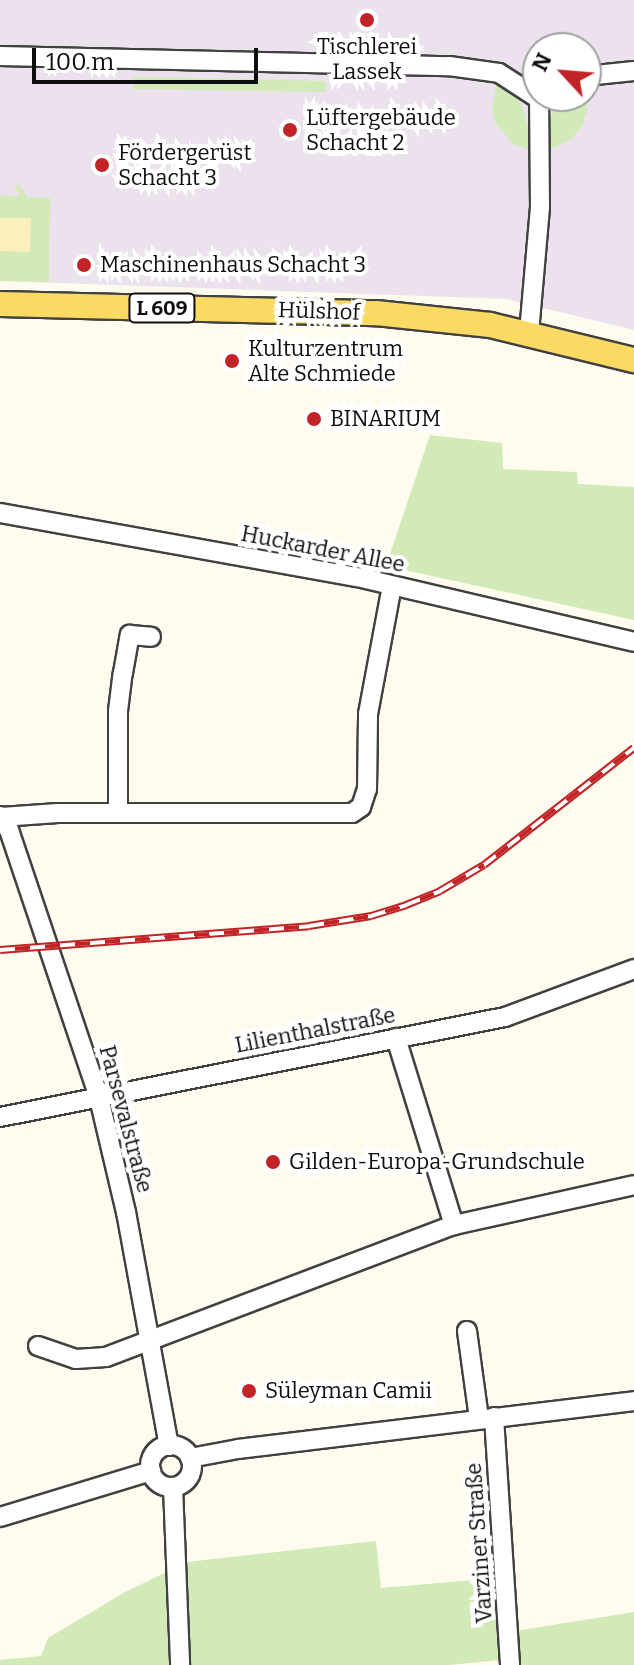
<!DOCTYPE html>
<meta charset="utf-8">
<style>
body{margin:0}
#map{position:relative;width:634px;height:1665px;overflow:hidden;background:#fffcef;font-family:Bitter,serif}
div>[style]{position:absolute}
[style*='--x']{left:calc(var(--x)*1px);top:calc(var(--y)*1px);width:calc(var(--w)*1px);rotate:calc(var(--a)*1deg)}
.industrial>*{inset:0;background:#ece2ed}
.green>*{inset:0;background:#d1eab8}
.sand>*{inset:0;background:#fbefbb}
.roads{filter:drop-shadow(2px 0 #414141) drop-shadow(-2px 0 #414141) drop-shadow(0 2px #414141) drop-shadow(0 -2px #414141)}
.minor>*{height:18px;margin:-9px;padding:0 9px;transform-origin:9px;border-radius:9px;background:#fff}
.minor>.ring{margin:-9px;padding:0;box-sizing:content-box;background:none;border:18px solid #fff;border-radius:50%}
.major>*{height:24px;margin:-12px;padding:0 12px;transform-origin:12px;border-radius:12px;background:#fbda63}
.rail>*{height:8px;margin-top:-4px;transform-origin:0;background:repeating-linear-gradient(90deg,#fff 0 15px,#c12326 0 30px);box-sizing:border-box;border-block:2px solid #c12326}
.dots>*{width:22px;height:22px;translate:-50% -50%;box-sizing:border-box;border:4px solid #fff;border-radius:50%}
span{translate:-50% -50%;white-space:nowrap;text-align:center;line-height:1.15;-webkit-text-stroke:8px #fff;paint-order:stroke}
.shield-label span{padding:2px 6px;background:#fff;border:2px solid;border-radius:6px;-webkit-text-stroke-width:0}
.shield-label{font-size:20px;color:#0e0e0e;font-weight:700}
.poi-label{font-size:22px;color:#0e0e0e}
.left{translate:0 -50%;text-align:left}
.street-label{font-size:22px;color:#0e0e0e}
.north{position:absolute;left:522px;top:32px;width:80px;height:80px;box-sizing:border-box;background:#fff;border:2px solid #9f9f9f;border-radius:50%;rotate:296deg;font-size:22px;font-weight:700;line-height:32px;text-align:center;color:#0e0e0e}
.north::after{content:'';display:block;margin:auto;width:28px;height:36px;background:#c12326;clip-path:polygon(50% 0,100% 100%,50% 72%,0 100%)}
.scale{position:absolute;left:32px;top:48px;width:226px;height:36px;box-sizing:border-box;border:4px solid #0e0e0e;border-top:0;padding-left:10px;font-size:24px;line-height:28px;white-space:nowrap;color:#0e0e0e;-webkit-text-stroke:6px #fff;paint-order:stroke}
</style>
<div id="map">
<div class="industrial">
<div style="clip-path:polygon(evenodd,0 0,634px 0,634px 330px,506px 299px,0 281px,0 0,538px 48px,586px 48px,586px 96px,538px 96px,538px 48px)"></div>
</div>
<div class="green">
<div style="clip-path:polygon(133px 77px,326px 81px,326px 92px,133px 89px)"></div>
<div style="clip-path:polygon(497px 84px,510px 91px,522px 105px,535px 151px,514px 145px,496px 124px,492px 110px)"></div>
<div style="clip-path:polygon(586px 95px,587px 111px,582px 126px,573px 138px,549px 150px,549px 121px,559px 98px)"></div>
<div style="clip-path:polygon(19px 184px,27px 197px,50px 198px,49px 282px,0 281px,0 195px,20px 197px,15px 186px)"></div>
<div style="clip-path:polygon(430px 435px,502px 443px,503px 469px,577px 472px,578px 484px,634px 487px,634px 620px,386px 566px)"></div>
<div style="clip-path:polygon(376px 1541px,381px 1588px,496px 1578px,501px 1660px,449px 1665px,0 1665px,0 1660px,41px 1656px,48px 1638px,125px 1592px,187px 1562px)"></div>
<div style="clip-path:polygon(634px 1612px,634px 1665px,515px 1665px,515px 1631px)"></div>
</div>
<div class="sand">
<div style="clip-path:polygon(0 218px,31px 218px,30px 252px,0 251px)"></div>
</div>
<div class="roads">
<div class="minor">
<div style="--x:0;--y:56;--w:449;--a:1.3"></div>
<div style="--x:449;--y:66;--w:50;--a:8"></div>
<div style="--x:499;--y:73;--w:48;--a:33"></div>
<div style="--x:586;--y:76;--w:48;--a:-5.9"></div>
<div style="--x:529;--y:333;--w:126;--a:-85"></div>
<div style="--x:540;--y:207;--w:108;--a:-90.5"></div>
<div style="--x:0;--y:513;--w:372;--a:10.2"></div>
<div style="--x:366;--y:579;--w:275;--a:13.2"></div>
<div style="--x:118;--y:813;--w:102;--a:-90"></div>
<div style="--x:118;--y:711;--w:38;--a:-83"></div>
<div style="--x:123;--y:673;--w:39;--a:-80"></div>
<div style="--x:130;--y:635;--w:21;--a:5"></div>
<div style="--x:0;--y:816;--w:17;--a:57"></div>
<div style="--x:9;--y:830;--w:283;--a:71.4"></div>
<div style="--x:99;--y:1098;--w:117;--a:76.7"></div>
<div style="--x:126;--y:1212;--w:238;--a:79.6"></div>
<div style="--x:1;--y:817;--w:57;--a:-4"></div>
<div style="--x:58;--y:813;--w:294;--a:0"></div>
<div style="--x:352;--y:813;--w:11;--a:-34"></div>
<div style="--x:361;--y:807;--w:19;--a:-72"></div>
<div style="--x:367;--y:789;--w:75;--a:-89.2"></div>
<div style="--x:368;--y:714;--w:130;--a:-79.4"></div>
<div style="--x:396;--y:1038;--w:196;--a:72.8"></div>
<div style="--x:0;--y:1117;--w:515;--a:-11.2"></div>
<div style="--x:505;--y:1017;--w:138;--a:-20.4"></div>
<div style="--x:467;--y:1331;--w:89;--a:82.2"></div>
<div style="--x:38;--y:1346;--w:40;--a:18.9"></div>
<div style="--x:76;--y:1359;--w:30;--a:-4"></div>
<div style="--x:106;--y:1357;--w:372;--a:-20.8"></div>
<div style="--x:454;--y:1225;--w:184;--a:-12.5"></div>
<div style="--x:494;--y:1417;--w:249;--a:86.3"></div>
<div class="ring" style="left:150px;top:1445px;width:24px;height:24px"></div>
<div style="--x:190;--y:1458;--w:49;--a:-10.6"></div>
<div style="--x:238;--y:1449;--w:399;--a:-6.9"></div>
<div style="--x:173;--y:1487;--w:178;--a:87.7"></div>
<div style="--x:0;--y:1517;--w:158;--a:-16.9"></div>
</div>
<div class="major">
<div style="--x:0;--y:304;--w:376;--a:1.4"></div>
<div style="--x:376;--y:313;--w:115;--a:6"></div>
<div style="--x:490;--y:325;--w:148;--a:13.7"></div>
</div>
</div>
<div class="rail">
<div style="--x:0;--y:950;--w:310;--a:-4.4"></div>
<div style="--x:309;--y:926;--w:63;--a:-9.2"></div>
<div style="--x:371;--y:916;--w:37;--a:-17"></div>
<div style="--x:406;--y:905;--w:37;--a:-22"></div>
<div style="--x:440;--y:891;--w:51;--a:-30.6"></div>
<div style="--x:484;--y:865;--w:190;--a:-38"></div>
</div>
<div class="dots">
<div style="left:367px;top:20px;background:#c12326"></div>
<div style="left:290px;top:130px;background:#c12326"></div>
<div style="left:102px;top:165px;background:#c12326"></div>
<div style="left:84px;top:265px;background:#c12326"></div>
<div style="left:232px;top:361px;background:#c12326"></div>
<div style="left:314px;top:419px;background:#c12326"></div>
<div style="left:273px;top:1162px;background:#c12326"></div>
<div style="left:249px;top:1391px;background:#c12326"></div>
</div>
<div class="shield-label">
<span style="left:162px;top:308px">L 609</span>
</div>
<div class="poi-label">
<span style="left:367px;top:59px">Tischlerei<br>Lassek</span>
<span class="left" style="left:306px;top:130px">Lüftergebäude<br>Schacht 2</span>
<span class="left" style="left:118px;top:165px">Fördergerüst<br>Schacht 3</span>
<span class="left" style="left:100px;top:265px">Maschinenhaus Schacht 3</span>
<span class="left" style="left:248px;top:361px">Kulturzentrum<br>Alte Schmiede</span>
<span class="left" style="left:330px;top:419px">BINARIUM</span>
<span class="left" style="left:289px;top:1162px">Gilden-Europa-Grundschule</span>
<span class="left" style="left:265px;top:1391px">Süleyman Camii</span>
</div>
<div class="street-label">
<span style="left:319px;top:311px;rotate:2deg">Hülshof</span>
<span style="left:323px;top:549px;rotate:11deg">Huckarder Allee</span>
<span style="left:315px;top:1030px;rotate:-11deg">Lilienthalstraße</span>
<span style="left:126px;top:1119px;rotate:75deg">Parsevalstraße</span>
<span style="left:479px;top:1543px;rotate:-94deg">Varziner Straße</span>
</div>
<div class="north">N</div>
<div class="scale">100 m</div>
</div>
